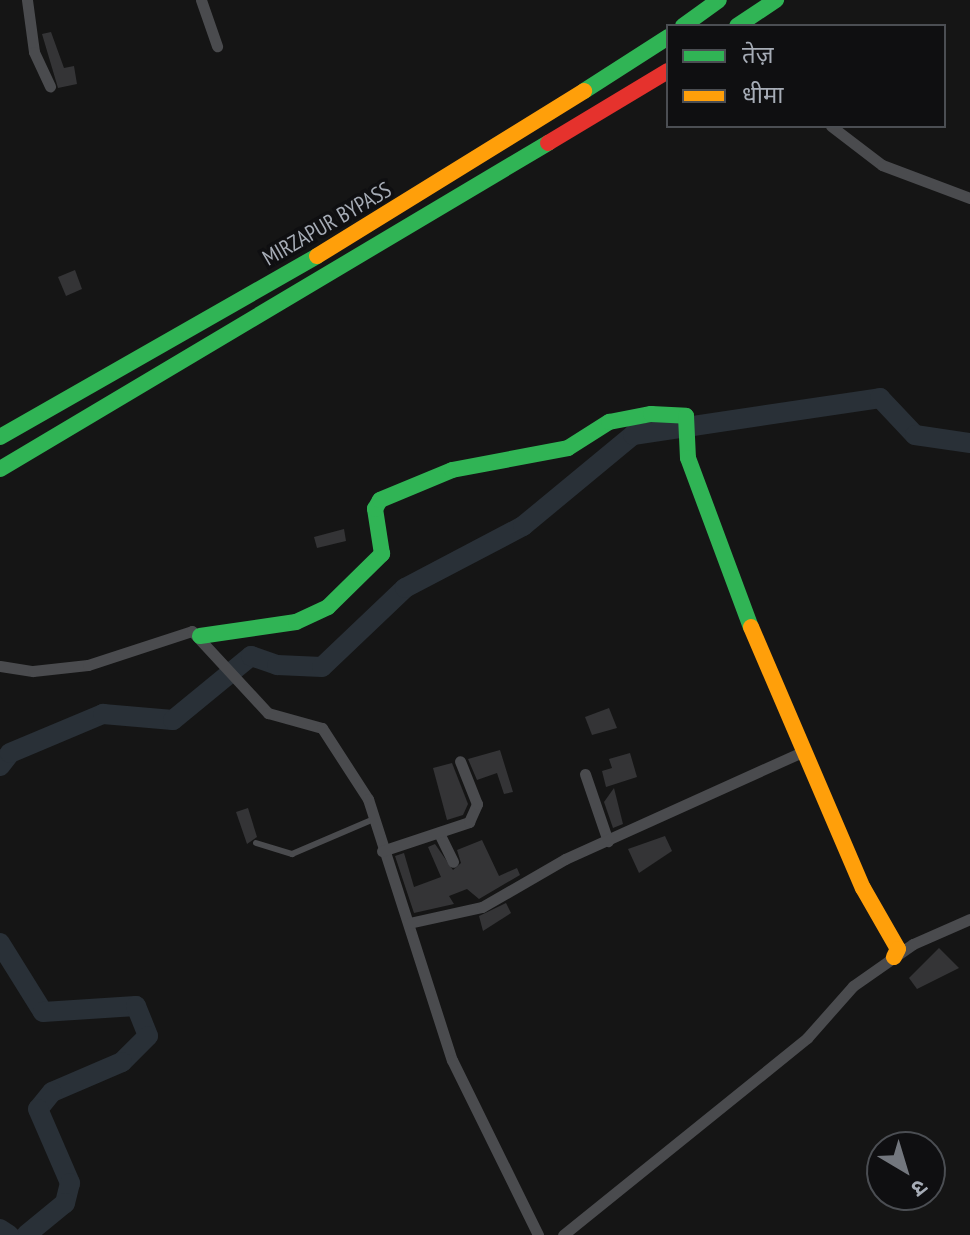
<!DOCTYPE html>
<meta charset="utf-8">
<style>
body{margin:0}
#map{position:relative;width:970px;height:1235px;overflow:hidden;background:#151515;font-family:"PT Sans Narrow","Noto Sans Devanagari",sans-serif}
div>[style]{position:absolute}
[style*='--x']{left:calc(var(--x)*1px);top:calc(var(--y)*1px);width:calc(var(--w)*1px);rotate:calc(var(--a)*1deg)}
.river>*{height:20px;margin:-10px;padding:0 10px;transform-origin:10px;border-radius:10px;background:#293037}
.building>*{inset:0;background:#343436}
.lane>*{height:6px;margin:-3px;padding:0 3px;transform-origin:3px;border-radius:3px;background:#4a4b4e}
.street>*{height:11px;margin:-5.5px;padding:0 5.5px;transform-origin:5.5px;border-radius:5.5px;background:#4a4b4e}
.fast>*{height:16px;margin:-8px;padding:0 8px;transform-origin:8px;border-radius:8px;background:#30b455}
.slow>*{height:16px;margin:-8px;padding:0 8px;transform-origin:8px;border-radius:8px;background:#ff9f0a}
.jam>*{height:16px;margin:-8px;padding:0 8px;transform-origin:8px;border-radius:8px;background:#e5322d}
span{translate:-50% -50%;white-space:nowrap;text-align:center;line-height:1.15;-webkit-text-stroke:7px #0f0f11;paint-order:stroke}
.street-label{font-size:22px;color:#a6acb6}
.legend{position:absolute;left:666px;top:24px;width:280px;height:104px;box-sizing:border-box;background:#0f0f11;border:2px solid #4b4e53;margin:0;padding:10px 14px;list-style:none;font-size:24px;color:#a6acb6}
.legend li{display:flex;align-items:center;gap:16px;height:40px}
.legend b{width:40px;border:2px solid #4b4e53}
.north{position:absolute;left:866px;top:1131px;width:80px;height:80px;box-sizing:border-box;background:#0f0f11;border:2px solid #4b4e53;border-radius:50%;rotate:142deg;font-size:22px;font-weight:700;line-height:32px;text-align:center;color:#a6acb6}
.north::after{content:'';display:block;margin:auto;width:28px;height:36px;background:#73777e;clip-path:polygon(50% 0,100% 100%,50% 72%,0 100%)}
</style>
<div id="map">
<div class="river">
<div style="--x:0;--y:766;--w:16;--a:-52"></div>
<div style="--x:10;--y:753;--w:101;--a:-22.8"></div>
<div style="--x:103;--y:714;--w:70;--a:4.9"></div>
<div style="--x:173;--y:720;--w:101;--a:-39.4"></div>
<div style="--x:251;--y:656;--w:28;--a:19"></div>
<div style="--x:277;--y:665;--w:45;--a:2.5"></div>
<div style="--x:322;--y:667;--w:115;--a:-43.6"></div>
<div style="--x:405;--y:588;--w:133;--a:-27.7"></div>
<div style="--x:523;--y:526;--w:143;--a:-39.6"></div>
<div style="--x:633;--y:435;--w:250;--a:-8.5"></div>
<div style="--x:880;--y:398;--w:51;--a:46.6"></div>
<div style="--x:915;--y:435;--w:56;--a:8.3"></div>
<div style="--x:0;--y:943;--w:81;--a:58.1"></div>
<div style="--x:43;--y:1012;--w:93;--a:-3.7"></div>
<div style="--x:136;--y:1006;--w:32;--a:68"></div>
<div style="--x:148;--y:1036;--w:37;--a:135"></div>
<div style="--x:122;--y:1062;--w:76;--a:156.8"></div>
<div style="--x:52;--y:1092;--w:22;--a:129"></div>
<div style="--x:38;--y:1109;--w:81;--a:66.6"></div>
<div style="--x:70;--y:1183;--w:21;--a:104"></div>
<div style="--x:65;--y:1203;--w:50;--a:140.6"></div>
<div style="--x:0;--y:1229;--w:11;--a:34"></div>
</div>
<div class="building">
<div style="clip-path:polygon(51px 32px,64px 68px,74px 66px,77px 84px,58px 88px,42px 34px)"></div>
<div style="clip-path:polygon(75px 270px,82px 289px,66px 296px,58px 277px)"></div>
<div style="clip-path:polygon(344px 529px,346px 541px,317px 548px,314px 537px)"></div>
<div style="clip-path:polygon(609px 708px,617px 728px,592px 735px,585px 717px)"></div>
<div style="clip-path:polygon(500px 750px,513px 792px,504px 794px,497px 773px,477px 780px,468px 759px)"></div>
<div style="clip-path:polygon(630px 753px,637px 777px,606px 787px,602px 771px,612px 768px,609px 759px)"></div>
<div style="clip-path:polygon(452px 763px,468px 804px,463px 815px,447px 820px,433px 768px)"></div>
<div style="clip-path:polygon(614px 788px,623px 824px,613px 828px,604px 802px)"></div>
<div style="clip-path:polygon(248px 808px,257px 837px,247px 844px,236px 812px)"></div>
<div style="clip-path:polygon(665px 836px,672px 851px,639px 873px,628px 849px)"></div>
<div style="clip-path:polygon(482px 840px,499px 876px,517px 868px,520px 875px,479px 899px,467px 889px,449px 896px,454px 904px,414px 913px,395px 856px,404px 853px,414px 887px,441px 877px,428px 847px,435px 844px,453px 870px,461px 863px,457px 850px)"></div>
<div style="clip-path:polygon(506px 903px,511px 913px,483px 931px,479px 916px)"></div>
<div style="clip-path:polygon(939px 948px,959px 968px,917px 989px,909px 978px)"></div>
</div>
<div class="lane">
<div style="--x:256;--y:843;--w:38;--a:17"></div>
<div style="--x:292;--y:854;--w:89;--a:-23.1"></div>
</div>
<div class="street">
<div style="--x:27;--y:0;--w:52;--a:82.3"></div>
<div style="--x:34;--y:52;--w:38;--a:65"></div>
<div style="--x:201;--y:0;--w:49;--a:70.8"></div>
<div style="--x:831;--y:126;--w:64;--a:37.4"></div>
<div style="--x:882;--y:165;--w:94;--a:20.6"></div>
<div style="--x:0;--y:666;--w:33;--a:9"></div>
<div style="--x:33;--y:671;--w:55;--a:-6.2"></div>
<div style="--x:88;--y:665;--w:109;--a:-18.1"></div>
<div style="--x:192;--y:631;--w:112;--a:47.2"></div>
<div style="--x:268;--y:713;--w:56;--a:15.5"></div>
<div style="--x:322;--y:728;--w:85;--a:57.1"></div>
<div style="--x:368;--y:799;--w:274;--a:72.2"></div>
<div style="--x:452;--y:1060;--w:195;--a:63.8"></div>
<div style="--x:585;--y:774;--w:71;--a:71.1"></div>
<div style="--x:439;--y:833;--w:32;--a:64"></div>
<div style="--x:382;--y:851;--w:92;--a:-18.4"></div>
<div style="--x:469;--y:822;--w:20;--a:-66"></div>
<div style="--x:477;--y:804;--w:46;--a:-111.6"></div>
<div style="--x:409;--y:923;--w:75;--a:-12.4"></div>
<div style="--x:482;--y:907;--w:96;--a:-30"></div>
<div style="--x:565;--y:859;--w:262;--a:-24.3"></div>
<div style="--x:563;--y:1235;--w:314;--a:-38.9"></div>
<div style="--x:807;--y:1038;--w:69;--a:-48.5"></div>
<div style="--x:853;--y:986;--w:73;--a:-35"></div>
<div style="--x:913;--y:944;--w:62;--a:-23.7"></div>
</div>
<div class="fast">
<div style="--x:683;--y:26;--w:44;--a:-35.8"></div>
<div style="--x:737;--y:26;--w:47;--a:-33.7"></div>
<div style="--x:584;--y:91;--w:100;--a:-32.7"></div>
<div style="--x:0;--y:437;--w:365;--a:-29.7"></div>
<div style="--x:0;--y:469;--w:638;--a:-30.75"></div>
<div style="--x:200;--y:636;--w:97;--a:-8.3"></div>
<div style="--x:296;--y:622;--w:35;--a:-25"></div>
<div style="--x:328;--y:607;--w:76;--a:-44.5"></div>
<div style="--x:382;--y:554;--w:46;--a:-98.8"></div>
<div style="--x:375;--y:509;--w:10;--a:-61"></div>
<div style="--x:380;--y:500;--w:78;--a:-22.6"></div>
<div style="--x:452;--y:470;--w:118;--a:-10.7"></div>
<div style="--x:568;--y:448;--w:49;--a:-32.4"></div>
<div style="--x:609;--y:422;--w:43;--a:-10.8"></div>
<div style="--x:651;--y:414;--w:35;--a:3"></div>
<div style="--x:686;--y:416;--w:42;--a:87.3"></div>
<div style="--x:688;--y:458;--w:180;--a:69.6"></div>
</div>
<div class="slow">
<div style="--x:317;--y:256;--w:314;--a:-31.7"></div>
<div style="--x:751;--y:627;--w:284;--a:66.8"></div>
<div style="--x:863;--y:888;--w:70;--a:60.2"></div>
<div style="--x:898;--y:949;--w:9;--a:117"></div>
</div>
<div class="jam">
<div style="--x:548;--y:143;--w:140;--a:-31"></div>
</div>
<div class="street-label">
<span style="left:327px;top:224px;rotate:-30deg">MIRZAPUR BYPASS</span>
</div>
<ul class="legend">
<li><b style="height:10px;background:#30b455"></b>तेज़</li>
<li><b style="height:10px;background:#ff9f0a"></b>धीमा</li>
</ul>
<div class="north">उ</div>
</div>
